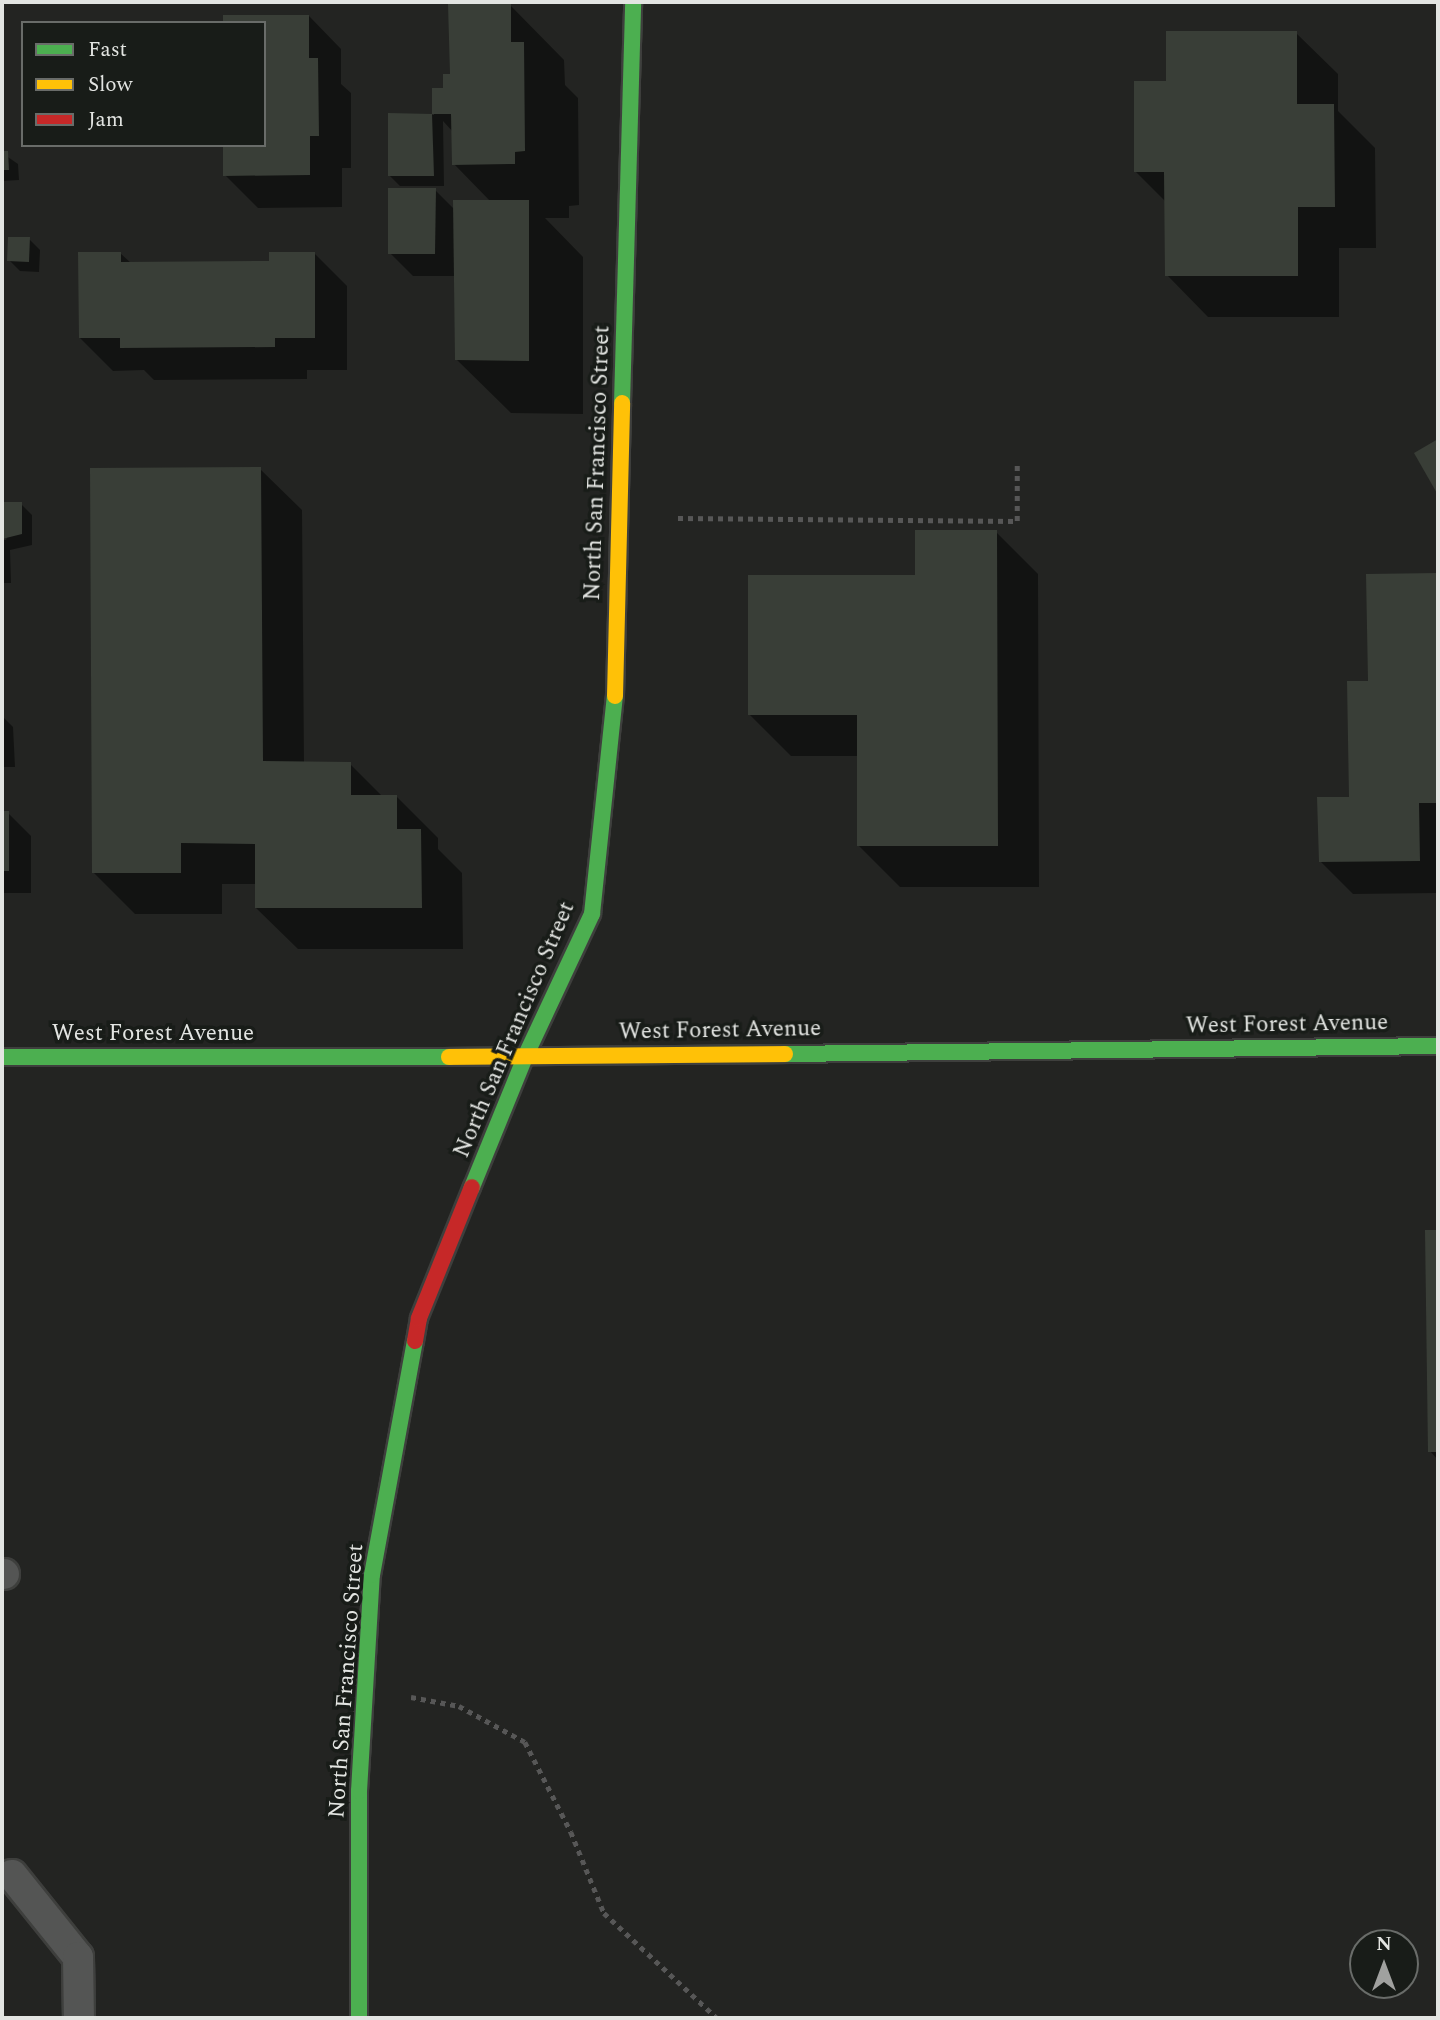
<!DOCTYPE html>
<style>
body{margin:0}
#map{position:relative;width:1440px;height:2020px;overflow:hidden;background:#232422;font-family:Spectral,serif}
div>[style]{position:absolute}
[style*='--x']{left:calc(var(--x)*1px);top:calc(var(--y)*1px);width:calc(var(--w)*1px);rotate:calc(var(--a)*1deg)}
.shadow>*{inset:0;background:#0007}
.building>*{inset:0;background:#393e37}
.path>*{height:4.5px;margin-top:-2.25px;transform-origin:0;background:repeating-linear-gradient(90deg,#575757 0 5px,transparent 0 10px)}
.roads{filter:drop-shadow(2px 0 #3e3f3d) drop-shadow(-2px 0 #3e3f3d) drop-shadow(0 2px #3e3f3d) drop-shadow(0 -2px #3e3f3d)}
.lane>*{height:30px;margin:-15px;padding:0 15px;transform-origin:15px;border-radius:15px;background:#545554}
.fast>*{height:16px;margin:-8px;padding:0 8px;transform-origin:8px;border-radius:8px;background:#4caf50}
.slow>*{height:16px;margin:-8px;padding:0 8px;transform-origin:8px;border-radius:8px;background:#ffc107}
.jam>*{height:16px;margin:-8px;padding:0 8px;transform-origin:8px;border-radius:8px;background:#c62828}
span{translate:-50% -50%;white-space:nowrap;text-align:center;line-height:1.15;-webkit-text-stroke:7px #181c18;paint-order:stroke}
.street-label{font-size:23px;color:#e3e5e2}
.frame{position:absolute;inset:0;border:4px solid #e3e5e2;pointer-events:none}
.legend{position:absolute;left:21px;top:21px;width:245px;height:126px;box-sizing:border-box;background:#181c18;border:2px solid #696c69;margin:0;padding:9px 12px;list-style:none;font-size:21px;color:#e3e5e2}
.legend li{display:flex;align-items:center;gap:14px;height:35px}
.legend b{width:35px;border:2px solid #696c69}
.north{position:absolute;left:1349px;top:1929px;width:70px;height:70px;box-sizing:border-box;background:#181c18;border:2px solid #696c69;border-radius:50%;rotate:0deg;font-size:19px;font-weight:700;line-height:28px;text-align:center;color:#e3e5e2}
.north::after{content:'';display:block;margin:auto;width:24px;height:32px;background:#a0a19f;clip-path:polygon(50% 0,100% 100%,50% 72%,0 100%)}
</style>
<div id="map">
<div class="shadow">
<div style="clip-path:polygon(510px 5px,564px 60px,565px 85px,578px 98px,579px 205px,569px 206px,569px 218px,545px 218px,583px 257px,583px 414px,511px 413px,456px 359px,456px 276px,413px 276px,390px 253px,435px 190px,455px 210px,491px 202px,454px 164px,453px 132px,443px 121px,444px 186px,400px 186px,389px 175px,390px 114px,434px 115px,434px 90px,445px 90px)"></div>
<div style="clip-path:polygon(309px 16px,341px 49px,341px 84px,351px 93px,351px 168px,342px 168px,342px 207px,258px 208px,225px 175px,264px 145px)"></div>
<div style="clip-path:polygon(1296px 33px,1338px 74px,1338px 111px,1375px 148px,1376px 248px,1339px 248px,1339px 317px,1208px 317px,1167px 275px,1166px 202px,1136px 172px)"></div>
<div style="clip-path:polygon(2px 153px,18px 164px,19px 180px,2px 181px)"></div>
<div style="clip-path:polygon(29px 239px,40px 250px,39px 272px,20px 271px,9px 260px)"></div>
<div style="clip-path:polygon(120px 253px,131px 263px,271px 263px,314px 253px,347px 286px,347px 370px,307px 370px,307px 379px,154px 380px,144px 370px,113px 371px,80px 338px)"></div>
<div style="clip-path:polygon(260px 469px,302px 510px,304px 763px,350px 764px,383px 797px,397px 797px,438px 838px,438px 849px,462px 873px,463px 949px,298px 949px,256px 908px,257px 884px,222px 884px,222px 914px,135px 914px,94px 873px)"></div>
<div style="clip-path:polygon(21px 504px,32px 515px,32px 545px,10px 550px,11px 583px,2px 583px,2px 540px,6px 540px)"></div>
<div style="clip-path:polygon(996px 532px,1038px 574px,1039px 887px,900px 887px,858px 845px,858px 756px,791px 756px,749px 714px,916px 577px)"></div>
<div style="clip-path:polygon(1438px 575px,1438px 893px,1353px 894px,1321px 862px,1351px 798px,1370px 683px,1368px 576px)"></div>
<div style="clip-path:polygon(2px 716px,13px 727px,15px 767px,2px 767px)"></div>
<div style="clip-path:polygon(2px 813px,8px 813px,31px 836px,31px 893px,2px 893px)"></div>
<div style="clip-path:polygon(1427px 1232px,1438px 1232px,1438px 1460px,1430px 1451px)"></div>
</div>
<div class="building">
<div style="clip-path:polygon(448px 4px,511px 4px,511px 42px,524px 42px,525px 151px,515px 152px,515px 164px,452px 165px,451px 114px,432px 114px,432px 88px,443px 88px,443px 74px,450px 74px)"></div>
<div style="clip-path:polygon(223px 15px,309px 15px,309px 58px,318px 58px,319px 136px,310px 136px,310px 175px,223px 176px,223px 145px,264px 145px,264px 23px,223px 23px)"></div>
<div style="clip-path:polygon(1166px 31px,1297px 31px,1297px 104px,1334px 104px,1335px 207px,1298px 207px,1298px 276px,1165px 276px,1164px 172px,1134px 172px,1134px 81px,1166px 81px)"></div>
<div style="clip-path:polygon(388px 113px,432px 114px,434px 176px,388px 176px)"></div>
<div style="clip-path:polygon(2px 151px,8px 151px,9px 170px,2px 170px)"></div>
<div style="clip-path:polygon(388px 188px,436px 188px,435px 254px,388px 254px)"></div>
<div style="clip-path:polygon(453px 200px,529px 200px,529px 361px,455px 360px)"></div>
<div style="clip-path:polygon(8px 237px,30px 237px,29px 262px,7px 261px)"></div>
<div style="clip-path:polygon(78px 252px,121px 252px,121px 262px,269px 261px,269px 252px,315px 252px,315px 338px,275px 338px,275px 347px,120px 348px,120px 338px,79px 338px)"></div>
<div style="clip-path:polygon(1438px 439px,1438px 495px,1414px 453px)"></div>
<div style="clip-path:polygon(261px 467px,263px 761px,351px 762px,351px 795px,397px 795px,397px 829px,421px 829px,422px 908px,255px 908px,255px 844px,181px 843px,181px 873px,92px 873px,90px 468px)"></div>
<div style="clip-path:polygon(4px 502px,22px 502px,22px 534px,2px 539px)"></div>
<div style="clip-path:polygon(915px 530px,997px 530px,998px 846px,857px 846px,857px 715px,748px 715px,748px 575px,915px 575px)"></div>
<div style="clip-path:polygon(1438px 573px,1438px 803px,1419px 803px,1420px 861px,1319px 862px,1317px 797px,1349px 797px,1347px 681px,1368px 681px,1366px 574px)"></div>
<div style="clip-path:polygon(2px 811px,9px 811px,9px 871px,2px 871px)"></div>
<div style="clip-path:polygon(1425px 1230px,1438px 1230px,1438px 1452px,1428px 1452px)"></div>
</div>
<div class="path">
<div style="--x:678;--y:518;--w:339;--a:0.5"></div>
<div style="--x:1017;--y:521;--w:57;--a:-90"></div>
<div style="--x:411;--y:1697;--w:49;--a:10.6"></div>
<div style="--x:459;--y:1706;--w:75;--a:28.6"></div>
<div style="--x:525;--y:1742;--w:101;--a:62.9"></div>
<div style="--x:571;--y:1832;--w:87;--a:67.8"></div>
<div style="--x:604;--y:1913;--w:154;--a:42.9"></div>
</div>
<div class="roads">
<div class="lane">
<div style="--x:2;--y:1574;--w:2;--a:0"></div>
<div style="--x:12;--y:1875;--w:105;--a:51.2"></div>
<div style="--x:78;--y:1957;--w:61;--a:89.1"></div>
</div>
<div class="fast">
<div style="--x:622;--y:403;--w:401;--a:-88.4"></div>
<div style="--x:785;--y:1054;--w:653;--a:-0.7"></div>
<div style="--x:2;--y:1057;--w:447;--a:0"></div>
<div style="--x:472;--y:1187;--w:140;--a:-67.8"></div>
<div style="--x:525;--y:1057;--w:158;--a:-64.9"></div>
<div style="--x:592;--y:914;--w:219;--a:-84"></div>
<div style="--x:359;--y:2018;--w:227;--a:-90"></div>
<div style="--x:359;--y:1791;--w:216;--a:-86.6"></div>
<div style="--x:372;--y:1575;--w:238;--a:-79.6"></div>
</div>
<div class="slow">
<div style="--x:615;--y:696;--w:293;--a:-88.6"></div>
<div style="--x:449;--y:1057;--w:336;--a:-0.5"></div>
</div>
<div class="jam">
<div style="--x:415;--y:1341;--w:23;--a:-80"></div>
<div style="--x:419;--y:1318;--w:141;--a:-68"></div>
</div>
</div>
<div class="street-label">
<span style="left:598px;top:463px;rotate:-88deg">North San Francisco Street</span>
<span style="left:1287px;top:1025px;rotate:-1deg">West Forest Avenue</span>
<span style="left:515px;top:1030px;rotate:-67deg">North San Francisco Street</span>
<span style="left:720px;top:1031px;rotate:-1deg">West Forest Avenue</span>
<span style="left:153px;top:1034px">West Forest Avenue</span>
<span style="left:347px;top:1681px;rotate:-86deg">North San Francisco Street</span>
</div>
<div class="frame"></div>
<ul class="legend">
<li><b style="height:9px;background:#4caf50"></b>Fast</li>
<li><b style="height:9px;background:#ffc107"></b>Slow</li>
<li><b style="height:9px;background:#c62828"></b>Jam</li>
</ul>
<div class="north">N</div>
</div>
